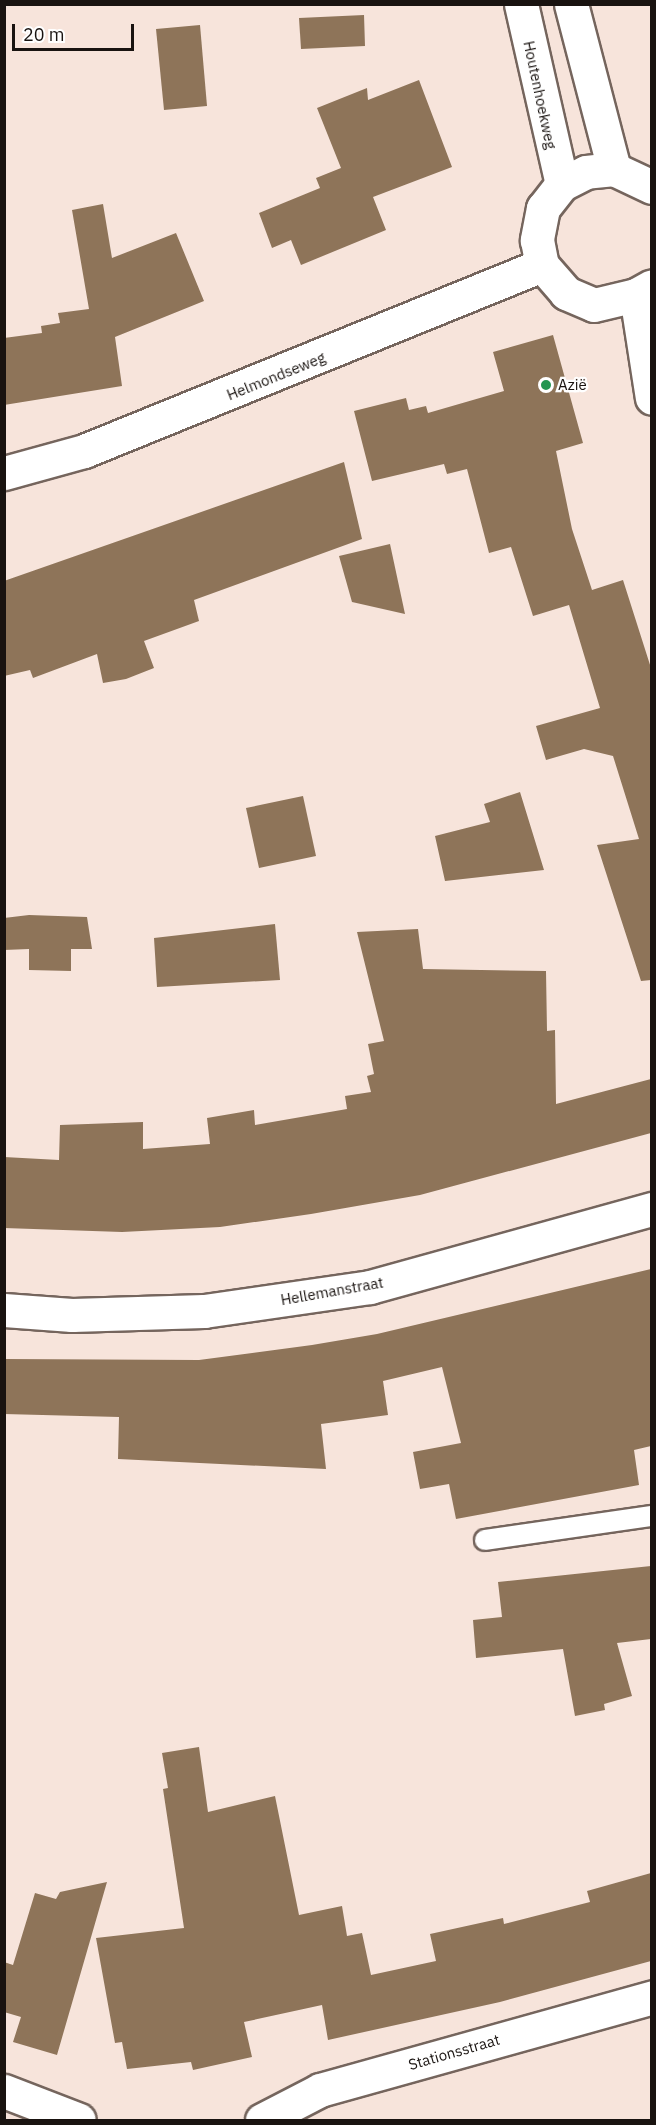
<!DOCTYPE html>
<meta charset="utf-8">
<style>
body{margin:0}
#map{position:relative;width:656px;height:2125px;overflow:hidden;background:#f7e4db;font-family:"IBM Plex Sans",sans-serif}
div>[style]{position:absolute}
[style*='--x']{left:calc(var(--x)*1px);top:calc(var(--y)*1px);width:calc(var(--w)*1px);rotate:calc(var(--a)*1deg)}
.building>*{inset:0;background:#8e7459}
.roads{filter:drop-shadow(2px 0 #75655d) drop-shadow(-2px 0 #75655d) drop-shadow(0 2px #75655d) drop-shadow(0 -2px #75655d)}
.service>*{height:20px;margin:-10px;padding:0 10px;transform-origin:10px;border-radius:10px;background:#fff}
.minor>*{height:33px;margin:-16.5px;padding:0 16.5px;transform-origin:16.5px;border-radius:16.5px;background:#fff}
.tertiary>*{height:33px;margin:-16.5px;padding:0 16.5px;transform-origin:16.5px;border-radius:16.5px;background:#fff}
.dots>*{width:16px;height:16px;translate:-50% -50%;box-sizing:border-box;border:3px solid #fff;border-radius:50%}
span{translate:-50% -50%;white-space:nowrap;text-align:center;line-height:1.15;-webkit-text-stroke:4.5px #fff;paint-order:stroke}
.street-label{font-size:15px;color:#191310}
.poi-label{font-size:15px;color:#191310}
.left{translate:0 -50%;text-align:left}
.frame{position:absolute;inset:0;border:6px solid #191310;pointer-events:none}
.scale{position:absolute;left:12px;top:24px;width:122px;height:27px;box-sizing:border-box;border:3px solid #191310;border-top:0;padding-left:8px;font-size:18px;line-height:21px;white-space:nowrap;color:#191310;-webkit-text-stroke:4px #fff;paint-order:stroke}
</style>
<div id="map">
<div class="building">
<div style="clip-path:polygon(364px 15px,365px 46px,301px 49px,299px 18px)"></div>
<div style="clip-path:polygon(200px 25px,207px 106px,164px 110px,156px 29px)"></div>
<div style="clip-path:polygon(419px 80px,452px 167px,373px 197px,386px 230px,301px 265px,291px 240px,272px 248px,259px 213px,320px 188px,316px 178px,341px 168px,317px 108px,367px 88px,368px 100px)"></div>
<div style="clip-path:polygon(103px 204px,112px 258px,176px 233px,204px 301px,115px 337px,122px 386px,4px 405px,4px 338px,42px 333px,41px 326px,60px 323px,58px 313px,89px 309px,72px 210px)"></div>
<div style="clip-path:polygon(553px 335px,583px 443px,556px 451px,572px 529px,592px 590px,623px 580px,651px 668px,651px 980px,641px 981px,597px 845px,639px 839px,613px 756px,584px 749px,546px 760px,536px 726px,600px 708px,569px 605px,533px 616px,511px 547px,489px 553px,467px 469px,447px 474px,444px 464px,372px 481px,354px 411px,406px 398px,409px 410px,426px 406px,428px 413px,504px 391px,493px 352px)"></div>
<div style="clip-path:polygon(344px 462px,362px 539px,194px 600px,199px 621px,144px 641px,154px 668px,126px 679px,103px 683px,97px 654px,33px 678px,30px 670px,4px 676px,4px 581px)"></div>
<div style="clip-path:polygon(390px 544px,405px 614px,352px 602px,339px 556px)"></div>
<div style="clip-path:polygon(520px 792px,544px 870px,445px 881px,435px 836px,490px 822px,484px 804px)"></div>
<div style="clip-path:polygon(303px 796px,316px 856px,259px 868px,246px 808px)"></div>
<div style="clip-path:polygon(29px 915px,87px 917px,92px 949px,71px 949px,71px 971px,29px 970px,29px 949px,4px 950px,4px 918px)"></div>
<div style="clip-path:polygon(275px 924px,280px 980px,157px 987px,154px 938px)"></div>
<div style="clip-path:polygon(418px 929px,423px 969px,546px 971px,547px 1031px,555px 1030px,556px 1104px,651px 1079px,651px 1133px,420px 1195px,311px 1214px,220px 1227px,122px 1232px,4px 1228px,4px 1157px,59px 1160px,60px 1125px,143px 1122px,143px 1149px,210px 1144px,207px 1118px,254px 1110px,255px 1125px,347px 1109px,345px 1096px,371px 1092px,367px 1076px,374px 1074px,368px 1044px,384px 1041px,357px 932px)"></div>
<div style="clip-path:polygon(651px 1269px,651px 1446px,634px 1450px,639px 1485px,456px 1519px,449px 1484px,420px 1489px,413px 1452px,461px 1443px,442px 1367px,383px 1381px,388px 1415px,321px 1424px,326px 1469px,118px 1459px,119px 1417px,4px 1414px,4px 1359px,199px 1360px,312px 1345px,377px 1334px)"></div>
<div style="clip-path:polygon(651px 1566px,651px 1639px,617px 1643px,632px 1696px,604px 1704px,605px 1710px,575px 1716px,563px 1649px,476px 1658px,473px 1620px,502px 1617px,498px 1582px)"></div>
<div style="clip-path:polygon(199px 1747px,208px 1812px,275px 1796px,299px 1915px,342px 1906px,347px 1936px,362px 1933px,371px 1975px,436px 1961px,430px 1934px,503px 1918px,504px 1924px,590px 1902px,587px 1891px,651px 1873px,651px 1961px,500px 2002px,328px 2040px,322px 2005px,244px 2022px,252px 2057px,193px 2070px,191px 2062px,127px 2069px,122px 2042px,115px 2043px,96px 1938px,184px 1928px,163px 1789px,168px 1788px,162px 1753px)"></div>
<div style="clip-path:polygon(107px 1882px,57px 2055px,13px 2042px,21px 2017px,4px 2012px,4px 1962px,13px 1965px,35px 1893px,56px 1899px,60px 1892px)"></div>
</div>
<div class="roads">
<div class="service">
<div style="--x:485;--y:1540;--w:169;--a:-8.2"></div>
</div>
<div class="minor">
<div style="--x:4;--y:1310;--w:68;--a:4.2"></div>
<div style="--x:72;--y:1315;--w:132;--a:-1.7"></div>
<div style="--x:204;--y:1311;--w:168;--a:-8.2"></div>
<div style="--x:370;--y:1287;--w:293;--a:-15.5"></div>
<div style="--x:4;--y:2091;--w:80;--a:21.1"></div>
<div style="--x:262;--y:2120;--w:65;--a:-27.3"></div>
<div style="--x:320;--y:2090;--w:345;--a:-15.6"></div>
</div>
<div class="tertiary">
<div style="--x:521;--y:4;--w:185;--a:77.2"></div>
<div style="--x:571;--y:4;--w:171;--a:75.4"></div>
<div style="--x:652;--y:187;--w:42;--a:-154.7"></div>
<div style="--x:614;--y:169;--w:28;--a:174"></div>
<div style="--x:586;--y:172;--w:27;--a:153"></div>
<div style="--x:562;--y:184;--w:31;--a:128"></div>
<div style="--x:543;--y:208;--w:33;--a:101"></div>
<div style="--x:537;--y:240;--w:25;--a:79"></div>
<div style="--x:542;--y:265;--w:37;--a:49"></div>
<div style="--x:566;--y:293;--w:30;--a:23"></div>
<div style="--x:594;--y:305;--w:43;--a:-13.4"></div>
<div style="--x:636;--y:295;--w:18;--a:-29"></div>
<div style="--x:636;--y:295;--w:104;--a:81.2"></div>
<div style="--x:4;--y:473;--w:83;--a:-15.4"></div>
<div style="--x:84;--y:451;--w:494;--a:-22.1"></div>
</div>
</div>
<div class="dots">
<div style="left:546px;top:385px;background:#239651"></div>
</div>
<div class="street-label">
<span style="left:540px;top:95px;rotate:78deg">Houtenhoekweg</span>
<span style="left:276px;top:376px;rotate:-22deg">Helmondseweg</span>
<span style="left:332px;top:1291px;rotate:-10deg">Hellemanstraat</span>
<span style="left:454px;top:2052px;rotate:-16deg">Stationsstraat</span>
</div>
<div class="poi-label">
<span class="left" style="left:558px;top:385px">Azië</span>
</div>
<div class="frame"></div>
<div class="scale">20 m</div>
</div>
